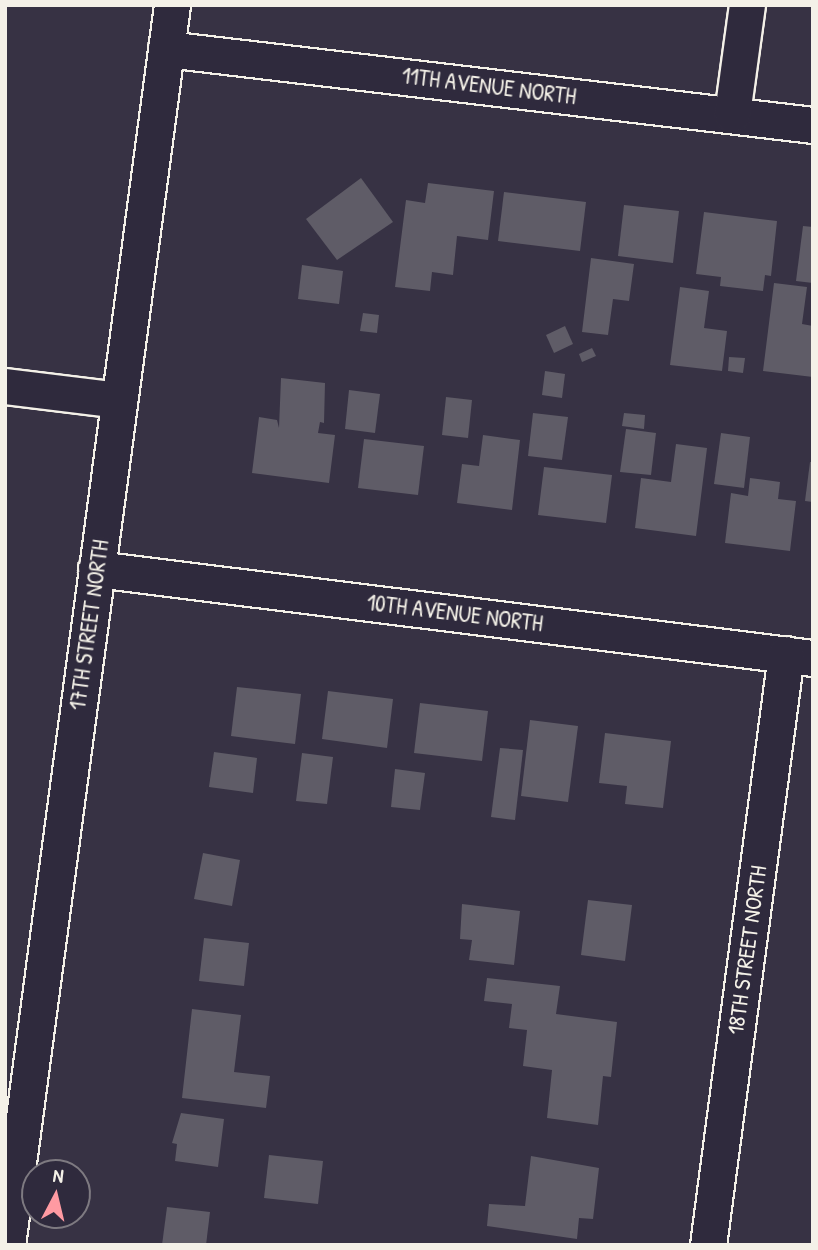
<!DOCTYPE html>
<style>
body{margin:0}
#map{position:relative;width:818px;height:1250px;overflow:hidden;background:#373244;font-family:"Patrick Hand",sans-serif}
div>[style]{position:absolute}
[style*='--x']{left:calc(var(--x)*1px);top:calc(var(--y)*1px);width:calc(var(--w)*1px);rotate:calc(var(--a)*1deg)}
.building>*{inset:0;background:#5f5c67}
.roads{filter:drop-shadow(2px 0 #f4f1e8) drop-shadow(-2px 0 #f4f1e8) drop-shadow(0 2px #f4f1e8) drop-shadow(0 -2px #f4f1e8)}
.minor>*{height:35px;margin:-17.5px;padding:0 17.5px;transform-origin:17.5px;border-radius:17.5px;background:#2f2a3d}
span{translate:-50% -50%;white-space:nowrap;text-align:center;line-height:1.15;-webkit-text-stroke:5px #2f2a3d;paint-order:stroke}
.street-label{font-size:23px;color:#f4f1e8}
.frame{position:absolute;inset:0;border:7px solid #f4f1e8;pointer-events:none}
.north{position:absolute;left:21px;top:1159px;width:70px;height:70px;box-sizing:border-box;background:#2f2a3d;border:2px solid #7e7a81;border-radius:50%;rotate:7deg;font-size:19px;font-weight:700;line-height:28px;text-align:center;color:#f4f1e8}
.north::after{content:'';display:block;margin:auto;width:24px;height:32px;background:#ff9aa2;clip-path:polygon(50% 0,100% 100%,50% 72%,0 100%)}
</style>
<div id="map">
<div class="building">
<div style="clip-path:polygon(361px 178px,393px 222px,337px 260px,306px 219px)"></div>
<div style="clip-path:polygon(428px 183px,494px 191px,488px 240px,457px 236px,453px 275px,432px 272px,430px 291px,395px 287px,406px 200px,425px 203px)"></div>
<div style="clip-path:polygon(504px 192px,586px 202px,580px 251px,498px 241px)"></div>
<div style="clip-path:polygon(624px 205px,679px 211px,673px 263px,618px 256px)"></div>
<div style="clip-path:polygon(704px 212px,777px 221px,771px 276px,765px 275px,763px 291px,720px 286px,721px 277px,696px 274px)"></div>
<div style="clip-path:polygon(803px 226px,813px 227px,813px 283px,796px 281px)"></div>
<div style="clip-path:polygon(591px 258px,634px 264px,629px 301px,613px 299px,608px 335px,582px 332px)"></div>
<div style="clip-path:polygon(302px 265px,343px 271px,339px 304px,298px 299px)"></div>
<div style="clip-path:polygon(774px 283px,807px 287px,802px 324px,813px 326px,813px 377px,763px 371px)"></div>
<div style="clip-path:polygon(680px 287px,709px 291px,704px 328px,727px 331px,722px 371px,670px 365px)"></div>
<div style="clip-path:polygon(363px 313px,379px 315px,377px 333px,360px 331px)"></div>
<div style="clip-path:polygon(565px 326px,573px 344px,554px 353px,546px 335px)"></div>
<div style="clip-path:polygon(592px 348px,596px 356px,582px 362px,579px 354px)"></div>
<div style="clip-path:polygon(729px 357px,745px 358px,743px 373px,728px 371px)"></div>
<div style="clip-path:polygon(545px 371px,565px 374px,562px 398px,542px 395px)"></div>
<div style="clip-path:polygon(281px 378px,325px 383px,324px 423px,320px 422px,318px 433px,335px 435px,329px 483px,252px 473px,259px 417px,277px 420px,279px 428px)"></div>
<div style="clip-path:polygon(349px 390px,380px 394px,375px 433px,345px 429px)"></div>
<div style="clip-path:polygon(446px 397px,472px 400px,468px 438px,442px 435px)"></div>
<div style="clip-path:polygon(533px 413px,568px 417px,562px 460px,528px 456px)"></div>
<div style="clip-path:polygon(624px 413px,645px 415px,644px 429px,622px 426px)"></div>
<div style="clip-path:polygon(626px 429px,656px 433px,651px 475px,620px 472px)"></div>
<div style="clip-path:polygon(721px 433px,750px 437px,744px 488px,714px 484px)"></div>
<div style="clip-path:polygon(483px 435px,520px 440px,512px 510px,457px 503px,462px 464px,479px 466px)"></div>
<div style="clip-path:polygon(364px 439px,424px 446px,418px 495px,358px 488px)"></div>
<div style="clip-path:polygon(676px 444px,707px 448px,696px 536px,635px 528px,641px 478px,671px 482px)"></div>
<div style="clip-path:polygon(810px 462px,813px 462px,813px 502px,805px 501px)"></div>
<div style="clip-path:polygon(544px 467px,612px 475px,606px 523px,538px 515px)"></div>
<div style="clip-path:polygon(750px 478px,780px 482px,778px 499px,796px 501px,790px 551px,725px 543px,731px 493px,748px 496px)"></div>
<div style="clip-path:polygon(237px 687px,301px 694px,295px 744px,231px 736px)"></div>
<div style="clip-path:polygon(328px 691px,393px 699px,387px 748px,322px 739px)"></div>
<div style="clip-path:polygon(420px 703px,488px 711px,482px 761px,414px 753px)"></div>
<div style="clip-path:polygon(530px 720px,578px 726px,568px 802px,521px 796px)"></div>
<div style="clip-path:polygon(605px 733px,671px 741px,663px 808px,625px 804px,627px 786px,599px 783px)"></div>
<div style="clip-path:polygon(500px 748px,523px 750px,515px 820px,491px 817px)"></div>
<div style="clip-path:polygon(214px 752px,257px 758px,253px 793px,209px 787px)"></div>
<div style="clip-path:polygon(302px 753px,333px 757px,327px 804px,296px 801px)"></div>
<div style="clip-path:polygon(395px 769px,425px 773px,420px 810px,391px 807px)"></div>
<div style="clip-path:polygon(203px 853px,240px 860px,232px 906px,194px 899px)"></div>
<div style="clip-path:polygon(588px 900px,632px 905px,625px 961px,581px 955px)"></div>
<div style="clip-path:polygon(462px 904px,520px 911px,514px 965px,469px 960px,472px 940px,460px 939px)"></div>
<div style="clip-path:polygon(204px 938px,249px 943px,244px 986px,199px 981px)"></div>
<div style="clip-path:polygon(487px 978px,560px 986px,556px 1014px,617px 1022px,611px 1077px,603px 1076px,598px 1125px,547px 1118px,552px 1070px,523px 1066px,527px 1030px,509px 1028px,512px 1004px,484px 1001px)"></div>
<div style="clip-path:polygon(192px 1009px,241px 1015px,234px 1072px,270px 1076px,266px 1108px,182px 1098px)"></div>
<div style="clip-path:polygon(181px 1113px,224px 1119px,218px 1167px,175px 1161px,177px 1144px,172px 1143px)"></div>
<div style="clip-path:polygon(269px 1155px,323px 1161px,318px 1204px,264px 1198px)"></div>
<div style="clip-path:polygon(531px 1156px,599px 1168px,593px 1219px,579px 1218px,577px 1239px,487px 1226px,489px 1204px,525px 1206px)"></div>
<div style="clip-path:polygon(167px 1207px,210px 1212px,206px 1245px,162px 1245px)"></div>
</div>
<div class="roads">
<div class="minor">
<div style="--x:166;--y:49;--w:651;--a:6.7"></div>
<div style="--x:732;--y:114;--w:110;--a:-82.2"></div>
<div style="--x:5;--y:386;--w:115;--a:7"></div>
<div style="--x:96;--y:569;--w:723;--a:7.08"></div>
<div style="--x:7;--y:1245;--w:1251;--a:-82.42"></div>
<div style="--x:708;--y:1245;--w:596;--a:-82.48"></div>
</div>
</div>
<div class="street-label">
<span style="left:489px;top:86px;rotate:7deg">11TH AVENUE NORTH</span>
<span style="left:455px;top:613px;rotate:7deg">10TH AVENUE NORTH</span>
<span style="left:89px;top:625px;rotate:-82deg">17TH STREET NORTH</span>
<span style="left:747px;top:950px;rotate:-82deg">18TH STREET NORTH</span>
</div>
<div class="frame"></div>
<div class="north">N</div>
</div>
